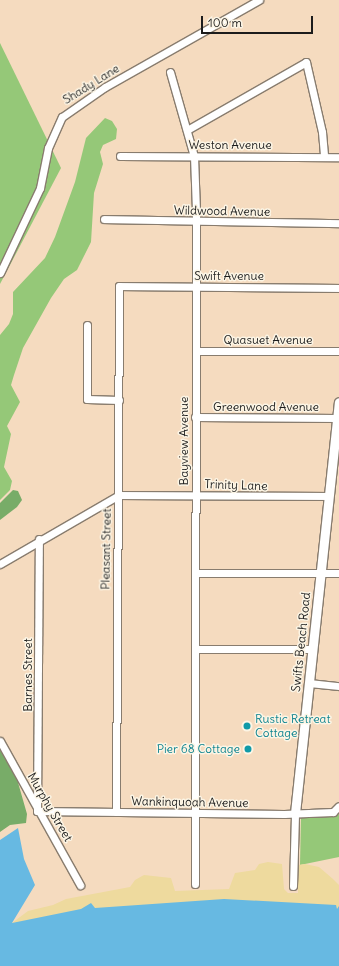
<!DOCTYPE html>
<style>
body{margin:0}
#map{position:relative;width:339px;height:966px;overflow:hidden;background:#f5dbbf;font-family:Delius,sans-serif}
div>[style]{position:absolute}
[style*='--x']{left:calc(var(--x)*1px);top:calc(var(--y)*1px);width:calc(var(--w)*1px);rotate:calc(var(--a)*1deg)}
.green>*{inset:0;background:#95c878}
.forest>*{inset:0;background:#78ac68}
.sand>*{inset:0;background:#eeda9e}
.water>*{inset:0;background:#67b9e2}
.roads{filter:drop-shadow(1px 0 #887c6e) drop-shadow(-1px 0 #887c6e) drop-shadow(0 1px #887c6e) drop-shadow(0 -1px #887c6e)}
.minor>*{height:7px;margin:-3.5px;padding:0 3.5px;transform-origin:3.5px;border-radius:3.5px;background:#fff}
.tertiary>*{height:9px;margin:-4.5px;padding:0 4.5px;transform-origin:4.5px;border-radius:4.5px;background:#fff}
.dots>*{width:11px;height:11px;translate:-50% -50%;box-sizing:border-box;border:2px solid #fcf5e5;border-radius:50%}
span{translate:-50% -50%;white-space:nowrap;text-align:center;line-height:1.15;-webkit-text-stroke:3px #fcf5e5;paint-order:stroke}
.street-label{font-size:12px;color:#1c1c1c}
.culture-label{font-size:12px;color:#0d838f}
.left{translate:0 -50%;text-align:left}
.right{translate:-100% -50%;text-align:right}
.scale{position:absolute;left:201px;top:16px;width:112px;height:18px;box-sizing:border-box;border:2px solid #1c1c1c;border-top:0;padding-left:5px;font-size:12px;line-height:14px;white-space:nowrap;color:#1c1c1c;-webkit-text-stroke:3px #fcf5e5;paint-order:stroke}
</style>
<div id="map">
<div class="green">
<div style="clip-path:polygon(0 43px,61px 168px,0 284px)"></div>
<div style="clip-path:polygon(105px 118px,112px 121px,117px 129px,116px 139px,103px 145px,100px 152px,103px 164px,94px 193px,91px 242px,77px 270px,64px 279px,51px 298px,23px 348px,14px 375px,11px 385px,20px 402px,7px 426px,11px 434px,4px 467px,12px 481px,10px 490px,0 500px,0 335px,9px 324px,13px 314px,13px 292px,45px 258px,55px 237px,75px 182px,86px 138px)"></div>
<div style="clip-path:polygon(339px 814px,339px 857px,300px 865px,301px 817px)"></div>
</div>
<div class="forest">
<div style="clip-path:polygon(13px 490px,18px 491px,22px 500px,17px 507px,0 520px,0 503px)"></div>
<div style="clip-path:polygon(0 750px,17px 779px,27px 814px,26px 823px,10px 825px,0 832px)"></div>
</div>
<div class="sand">
<div style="clip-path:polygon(268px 862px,282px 864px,284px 889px,288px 893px,298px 893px,298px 865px,305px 864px,319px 867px,333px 879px,339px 885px,339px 920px,12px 923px,28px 911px,53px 905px,66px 899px,130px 887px,135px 880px,144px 875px,171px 878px,175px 891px,229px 889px,235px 873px,255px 870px,259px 864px)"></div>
</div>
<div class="water">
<div style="clip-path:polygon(18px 828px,24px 859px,35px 885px,12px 923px,81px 909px,91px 903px,95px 908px,224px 899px,336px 905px,337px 909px,339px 906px,339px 966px,0 966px,0 840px)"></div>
</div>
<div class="roads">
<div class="minor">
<div style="--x:170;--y:72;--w:87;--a:74.1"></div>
<div style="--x:194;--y:156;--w:54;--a:87.9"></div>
<div style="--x:196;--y:210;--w:674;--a:90.09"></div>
<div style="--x:187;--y:130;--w:137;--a:-29.7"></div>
<div style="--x:306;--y:62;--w:72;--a:77.1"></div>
<div style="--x:322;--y:132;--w:25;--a:85"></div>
<div style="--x:120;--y:156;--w:219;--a:0.3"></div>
<div style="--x:104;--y:219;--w:235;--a:1"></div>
<div style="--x:0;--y:273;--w:94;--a:-64.8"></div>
<div style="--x:40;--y:188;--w:41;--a:-78.7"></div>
<div style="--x:48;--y:148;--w:34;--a:-66"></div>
<div style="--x:62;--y:117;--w:52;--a:-34.9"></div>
<div style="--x:105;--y:87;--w:177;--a:-29.5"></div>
<div style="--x:87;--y:325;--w:74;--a:90"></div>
<div style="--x:87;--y:399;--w:32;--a:2"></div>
<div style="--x:196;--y:351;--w:143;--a:0"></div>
<div style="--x:195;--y:417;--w:142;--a:0.4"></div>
<div style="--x:0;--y:564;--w:138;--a:-30.1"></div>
<div style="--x:119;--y:495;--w:210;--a:0.3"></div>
<div style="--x:195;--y:573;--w:144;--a:0"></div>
<div style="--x:195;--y:649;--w:117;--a:0"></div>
<div style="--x:309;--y:683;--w:30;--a:6"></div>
<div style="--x:0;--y:741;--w:165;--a:60.9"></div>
<div style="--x:37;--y:811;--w:247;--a:0.7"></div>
<div style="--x:284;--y:814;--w:49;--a:-2.3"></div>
<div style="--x:333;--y:812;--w:8;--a:-45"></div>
<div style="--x:37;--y:811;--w:272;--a:-89.6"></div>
<div style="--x:116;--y:812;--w:526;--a:-89.67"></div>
<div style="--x:119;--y:286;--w:220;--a:0.5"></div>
<div style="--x:293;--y:886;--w:73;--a:-88.4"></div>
</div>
<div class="tertiary">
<div style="--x:295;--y:813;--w:413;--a:-83.9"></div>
</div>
</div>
<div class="dots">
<div style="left:247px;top:726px;background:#0f9aa8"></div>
<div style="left:248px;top:749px;background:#0f9aa8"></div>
</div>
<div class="street-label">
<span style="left:91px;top:84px;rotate:-32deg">Shady Lane</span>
<span style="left:230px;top:145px">Weston Avenue</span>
<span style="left:222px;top:211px;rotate:1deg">Wildwood Avenue</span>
<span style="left:229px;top:276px">Swift Avenue</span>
<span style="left:268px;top:340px">Quasuet Avenue</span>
<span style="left:266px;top:407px">Greenwood Avenue</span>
<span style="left:184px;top:441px;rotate:-90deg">Bayview Avenue</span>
<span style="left:236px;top:485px;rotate:2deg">Trinity Lane</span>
<span style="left:106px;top:549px;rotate:-89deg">Pleasant Street</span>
<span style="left:301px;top:642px;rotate:-84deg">Swifts Beach Road</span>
<span style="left:28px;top:675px;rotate:-90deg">Barnes Street</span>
<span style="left:190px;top:802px;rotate:1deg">Wankinquoah Avenue</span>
<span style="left:50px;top:807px;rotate:60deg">Murphy Street</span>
</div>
<div class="culture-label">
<span class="left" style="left:255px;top:726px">Rustic Retreat<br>Cottage</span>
<span class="right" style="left:240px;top:749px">Pier 68 Cottage</span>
</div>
<div class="scale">100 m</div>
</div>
